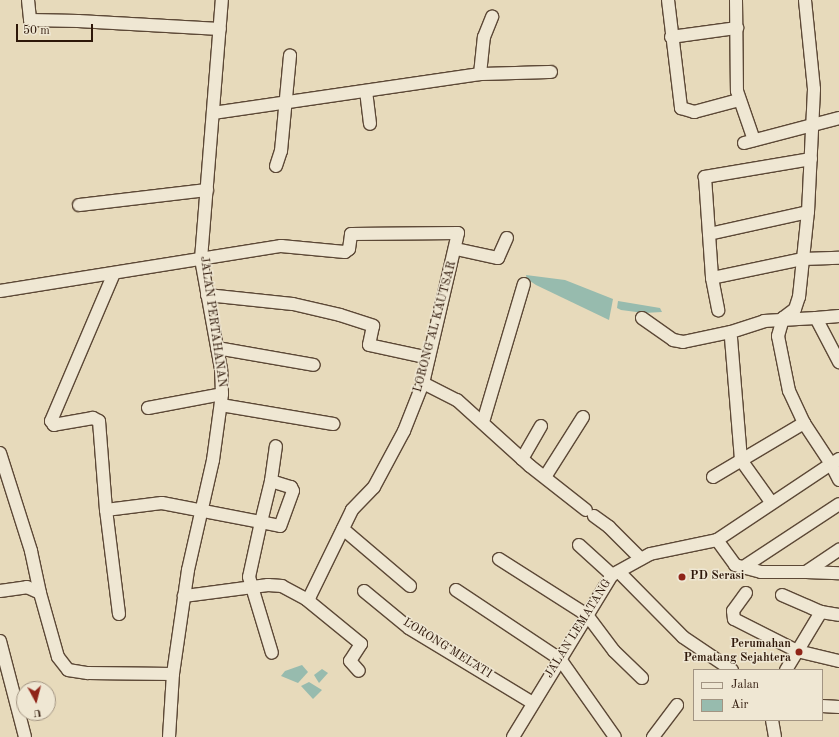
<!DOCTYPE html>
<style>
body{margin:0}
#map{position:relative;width:839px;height:737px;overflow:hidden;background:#e7dabb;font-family:"Old Standard TT",serif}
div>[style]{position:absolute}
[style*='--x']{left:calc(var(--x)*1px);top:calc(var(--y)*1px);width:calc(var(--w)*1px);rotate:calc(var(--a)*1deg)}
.water>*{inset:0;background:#97bbae}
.roads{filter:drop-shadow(1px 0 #5c4836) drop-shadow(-1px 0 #5c4836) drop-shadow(0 1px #5c4836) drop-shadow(0 -1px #5c4836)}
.minor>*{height:12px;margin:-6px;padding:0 6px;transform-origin:6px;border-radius:6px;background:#efe7d3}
.dots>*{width:11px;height:11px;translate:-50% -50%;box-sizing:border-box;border:2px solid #efe7d3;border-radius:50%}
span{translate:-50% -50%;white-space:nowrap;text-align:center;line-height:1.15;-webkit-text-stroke:3px #efe7d3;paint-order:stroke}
.street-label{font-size:12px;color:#2e1709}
.poi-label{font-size:12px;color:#2e1709;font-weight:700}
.left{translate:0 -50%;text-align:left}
.right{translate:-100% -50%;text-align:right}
.legend{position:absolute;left:693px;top:669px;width:130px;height:52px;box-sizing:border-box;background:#efe7d3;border:1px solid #a29482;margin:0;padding:5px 7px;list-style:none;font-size:12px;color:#2e1709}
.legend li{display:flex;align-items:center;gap:8px;height:20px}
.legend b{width:20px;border:1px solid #a29482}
.north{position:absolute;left:16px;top:681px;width:40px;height:40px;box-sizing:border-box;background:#efe7d3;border:1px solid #a29482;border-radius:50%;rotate:173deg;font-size:11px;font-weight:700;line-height:16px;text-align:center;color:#2e1709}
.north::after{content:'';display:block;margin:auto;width:14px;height:18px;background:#8f2418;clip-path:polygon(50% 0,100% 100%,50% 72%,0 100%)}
.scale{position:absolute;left:16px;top:24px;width:77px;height:18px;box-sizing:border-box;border:2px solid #2e1709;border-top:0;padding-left:5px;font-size:12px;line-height:14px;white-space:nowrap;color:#2e1709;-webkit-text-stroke:3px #efe7d3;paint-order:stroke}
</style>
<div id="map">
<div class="water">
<div style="clip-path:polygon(526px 275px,565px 280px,613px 299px,609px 320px,536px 285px,527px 279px)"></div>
<div style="clip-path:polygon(618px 301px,660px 308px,662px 312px,644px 313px,621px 310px,617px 308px)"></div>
<div style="clip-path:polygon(302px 665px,308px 672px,298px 683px,281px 676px,285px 671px)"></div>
<div style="clip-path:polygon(322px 669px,328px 673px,319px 683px,314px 675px)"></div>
<div style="clip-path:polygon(309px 682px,322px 690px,313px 699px,301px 686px)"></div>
</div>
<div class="roads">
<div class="minor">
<div style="--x:28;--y:0;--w:20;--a:84"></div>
<div style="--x:30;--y:20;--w:48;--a:1.2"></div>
<div style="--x:78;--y:21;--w:142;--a:3.2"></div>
<div style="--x:668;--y:0;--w:109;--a:83.1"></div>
<div style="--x:681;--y:108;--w:14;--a:17"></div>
<div style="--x:694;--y:112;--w:47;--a:-14.9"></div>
<div style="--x:736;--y:0;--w:91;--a:89.4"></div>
<div style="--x:737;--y:91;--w:52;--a:70.9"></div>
<div style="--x:671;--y:37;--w:67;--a:-7.8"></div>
<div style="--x:480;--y:74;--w:71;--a:-1.6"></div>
<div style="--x:366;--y:91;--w:33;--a:83"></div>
<div style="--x:213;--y:113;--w:270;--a:-8.3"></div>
<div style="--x:480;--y:74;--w:37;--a:-84"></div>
<div style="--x:484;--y:37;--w:22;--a:-68"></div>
<div style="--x:744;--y:143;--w:98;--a:-14.7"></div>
<div style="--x:811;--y:159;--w:108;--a:170.4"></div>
<div style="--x:705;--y:177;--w:101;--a:86"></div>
<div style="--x:712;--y:278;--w:93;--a:-11.8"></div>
<div style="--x:803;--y:259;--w:36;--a:-2"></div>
<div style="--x:276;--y:166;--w:16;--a:-72"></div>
<div style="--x:281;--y:151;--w:96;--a:-84.6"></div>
<div style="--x:79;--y:205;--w:129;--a:-6.7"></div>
<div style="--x:709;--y:234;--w:101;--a:-12.5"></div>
<div style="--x:456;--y:249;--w:43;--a:12.1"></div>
<div style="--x:498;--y:258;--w:22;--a:-66"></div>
<div style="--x:712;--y:278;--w:33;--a:79"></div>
<div style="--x:0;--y:291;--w:285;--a:-9.1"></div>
<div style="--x:281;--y:246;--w:64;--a:5.4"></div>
<div style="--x:345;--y:252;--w:5;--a:-37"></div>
<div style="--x:349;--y:249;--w:15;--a:-82"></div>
<div style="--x:351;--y:234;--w:107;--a:-0.5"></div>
<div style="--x:458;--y:233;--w:154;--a:103.1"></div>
<div style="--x:423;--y:383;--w:52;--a:111.6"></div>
<div style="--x:404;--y:431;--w:64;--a:118.2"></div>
<div style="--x:374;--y:487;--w:32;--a:134"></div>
<div style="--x:352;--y:510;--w:96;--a:116"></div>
<div style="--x:310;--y:596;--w:5;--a:143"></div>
<div style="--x:306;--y:599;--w:27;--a:-152"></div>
<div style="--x:282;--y:586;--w:14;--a:-176"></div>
<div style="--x:268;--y:585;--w:85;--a:172.5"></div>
<div style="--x:207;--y:295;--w:86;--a:6"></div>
<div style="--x:293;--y:304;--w:48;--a:13.2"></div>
<div style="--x:340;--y:315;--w:35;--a:18"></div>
<div style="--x:373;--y:326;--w:19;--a:102"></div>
<div style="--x:369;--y:345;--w:61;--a:12.2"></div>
<div style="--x:642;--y:318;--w:38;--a:35"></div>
<div style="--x:673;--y:340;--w:10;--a:11"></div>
<div style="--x:683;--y:342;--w:49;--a:-11.8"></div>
<div style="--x:731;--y:332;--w:35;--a:-18"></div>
<div style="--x:764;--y:321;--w:52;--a:-3.3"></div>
<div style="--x:816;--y:318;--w:50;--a:62.4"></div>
<div style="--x:816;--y:318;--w:23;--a:-5"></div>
<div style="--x:731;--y:338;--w:122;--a:85.3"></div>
<div style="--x:741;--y:460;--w:52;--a:54.5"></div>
<div style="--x:217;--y:348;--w:98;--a:9.9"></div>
<div style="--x:423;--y:383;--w:38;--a:27"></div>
<div style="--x:457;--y:400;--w:98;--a:42.1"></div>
<div style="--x:530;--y:466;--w:71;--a:38.2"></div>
<div style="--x:221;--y:405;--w:114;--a:9.6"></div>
<div style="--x:148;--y:408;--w:75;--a:-10.7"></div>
<div style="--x:483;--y:422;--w:144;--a:-73.5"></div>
<div style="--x:0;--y:453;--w:103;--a:72.4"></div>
<div style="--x:31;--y:551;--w:43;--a:77.9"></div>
<div style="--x:522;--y:459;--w:38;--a:-60"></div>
<div style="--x:839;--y:459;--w:9;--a:148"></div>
<div style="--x:831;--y:464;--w:18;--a:63"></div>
<div style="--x:545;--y:477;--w:71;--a:-57.7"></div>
<div style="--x:713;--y:477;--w:106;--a:-30.7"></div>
<div style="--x:271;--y:481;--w:21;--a:17"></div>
<div style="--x:291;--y:487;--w:4;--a:63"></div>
<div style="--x:293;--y:491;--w:37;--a:110"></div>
<div style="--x:280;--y:526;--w:19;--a:-168"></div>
<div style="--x:261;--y:522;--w:56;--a:102.3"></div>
<div style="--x:249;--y:577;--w:79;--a:73.2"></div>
<div style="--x:106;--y:510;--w:89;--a:-94.5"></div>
<div style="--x:99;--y:421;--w:7;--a:-153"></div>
<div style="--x:93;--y:418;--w:40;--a:170"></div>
<div style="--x:54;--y:425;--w:5;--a:-127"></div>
<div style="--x:51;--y:421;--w:161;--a:-66.9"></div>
<div style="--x:594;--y:516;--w:19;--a:36"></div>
<div style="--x:609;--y:527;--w:45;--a:45"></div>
<div style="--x:343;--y:529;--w:88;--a:40.4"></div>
<div style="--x:717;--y:540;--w:31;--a:54"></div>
<div style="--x:735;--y:565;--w:27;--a:15"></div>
<div style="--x:761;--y:572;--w:45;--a:0"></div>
<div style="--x:806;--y:572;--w:40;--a:-34"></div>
<div style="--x:579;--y:545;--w:45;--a:42.3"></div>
<div style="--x:499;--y:559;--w:104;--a:32.5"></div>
<div style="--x:587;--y:615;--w:45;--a:53.1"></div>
<div style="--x:614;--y:651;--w:39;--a:44"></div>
<div style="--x:742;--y:568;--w:116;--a:-33.4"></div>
<div style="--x:619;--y:572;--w:91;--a:45.4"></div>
<div style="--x:683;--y:637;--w:59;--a:34"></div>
<div style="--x:806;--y:572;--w:33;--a:2"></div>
<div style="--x:456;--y:590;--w:125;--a:33.6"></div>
<div style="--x:560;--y:659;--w:95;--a:54.8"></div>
<div style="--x:0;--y:591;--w:27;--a:-8"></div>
<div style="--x:27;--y:587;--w:14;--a:25"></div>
<div style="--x:40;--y:593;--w:66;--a:74.3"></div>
<div style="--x:58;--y:657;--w:16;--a:52"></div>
<div style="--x:68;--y:670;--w:20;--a:9"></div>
<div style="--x:88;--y:673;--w:85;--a:0.7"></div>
<div style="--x:364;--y:591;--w:58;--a:39.4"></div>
<div style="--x:409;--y:628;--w:145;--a:31.2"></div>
<div style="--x:746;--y:593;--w:22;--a:126"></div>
<div style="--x:733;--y:611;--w:8;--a:83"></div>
<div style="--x:734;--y:619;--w:71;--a:26.9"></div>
<div style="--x:797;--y:651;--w:43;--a:13.4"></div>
<div style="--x:782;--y:595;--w:43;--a:23.6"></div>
<div style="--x:821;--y:612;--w:18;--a:9"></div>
<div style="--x:306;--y:599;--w:71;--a:39.3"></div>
<div style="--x:361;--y:644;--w:20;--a:123"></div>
<div style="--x:350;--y:661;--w:13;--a:48"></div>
<div style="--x:119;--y:614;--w:105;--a:-97.1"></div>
<div style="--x:106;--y:510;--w:56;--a:-7.1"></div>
<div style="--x:162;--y:503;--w:101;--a:10.9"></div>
<div style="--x:261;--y:522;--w:42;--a:-76.3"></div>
<div style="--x:271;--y:481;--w:35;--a:-82"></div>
<div style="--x:0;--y:641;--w:99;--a:75.4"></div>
<div style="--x:786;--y:670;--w:68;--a:-58.9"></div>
<div style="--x:822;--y:706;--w:17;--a:3"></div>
<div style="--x:772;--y:720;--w:17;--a:80"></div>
<div style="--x:169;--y:737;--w:63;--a:-86.4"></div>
<div style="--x:173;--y:674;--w:105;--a:-81.8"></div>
<div style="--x:188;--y:570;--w:113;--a:-77.2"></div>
<div style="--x:213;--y:460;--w:67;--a:-82.2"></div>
<div style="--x:222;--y:394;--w:25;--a:-92"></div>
<div style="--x:221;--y:369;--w:112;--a:-100.3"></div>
<div style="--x:201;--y:259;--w:260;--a:-85.4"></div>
<div style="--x:513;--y:737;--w:190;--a:-58.6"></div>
<div style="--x:612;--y:575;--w:43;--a:-28.9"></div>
<div style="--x:650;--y:554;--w:68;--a:-11.8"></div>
<div style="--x:717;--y:540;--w:137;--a:-33.7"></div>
<div style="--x:831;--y:464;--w:49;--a:-123.4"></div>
<div style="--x:804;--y:423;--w:35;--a:-115"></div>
<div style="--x:789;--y:391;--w:56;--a:-101.3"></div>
<div style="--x:778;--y:336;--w:19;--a:-74"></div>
<div style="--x:783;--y:318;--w:15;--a:-37"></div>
<div style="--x:795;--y:309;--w:13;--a:-72"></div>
<div style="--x:799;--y:297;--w:85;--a:-84"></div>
<div style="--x:808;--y:212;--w:123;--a:-87.2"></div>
<div style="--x:814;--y:89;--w:89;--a:-95.8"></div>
<div style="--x:653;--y:737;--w:40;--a:-53"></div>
</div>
</div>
<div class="dots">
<div style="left:682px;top:577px;background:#8f2418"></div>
<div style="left:799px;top:652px;background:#8f2418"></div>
</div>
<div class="street-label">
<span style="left:212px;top:322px;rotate:82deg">JALAN PERTAHANAN</span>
<span style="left:436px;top:327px;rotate:-75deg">LORONG AL KAUTSAR</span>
<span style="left:579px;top:629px;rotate:-58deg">JALAN LEMATANG</span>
<span style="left:447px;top:649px;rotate:32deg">LORONG MELATI</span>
</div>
<div class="poi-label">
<span class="left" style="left:690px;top:577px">PD Serasi</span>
<span class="right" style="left:791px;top:652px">Perumahan<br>Pematang Sejahtera</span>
</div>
<ul class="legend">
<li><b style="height:5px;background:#efe7d3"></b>Jalan</li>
<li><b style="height:11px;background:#97bbae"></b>Air</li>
</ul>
<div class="north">U</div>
<div class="scale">50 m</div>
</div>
